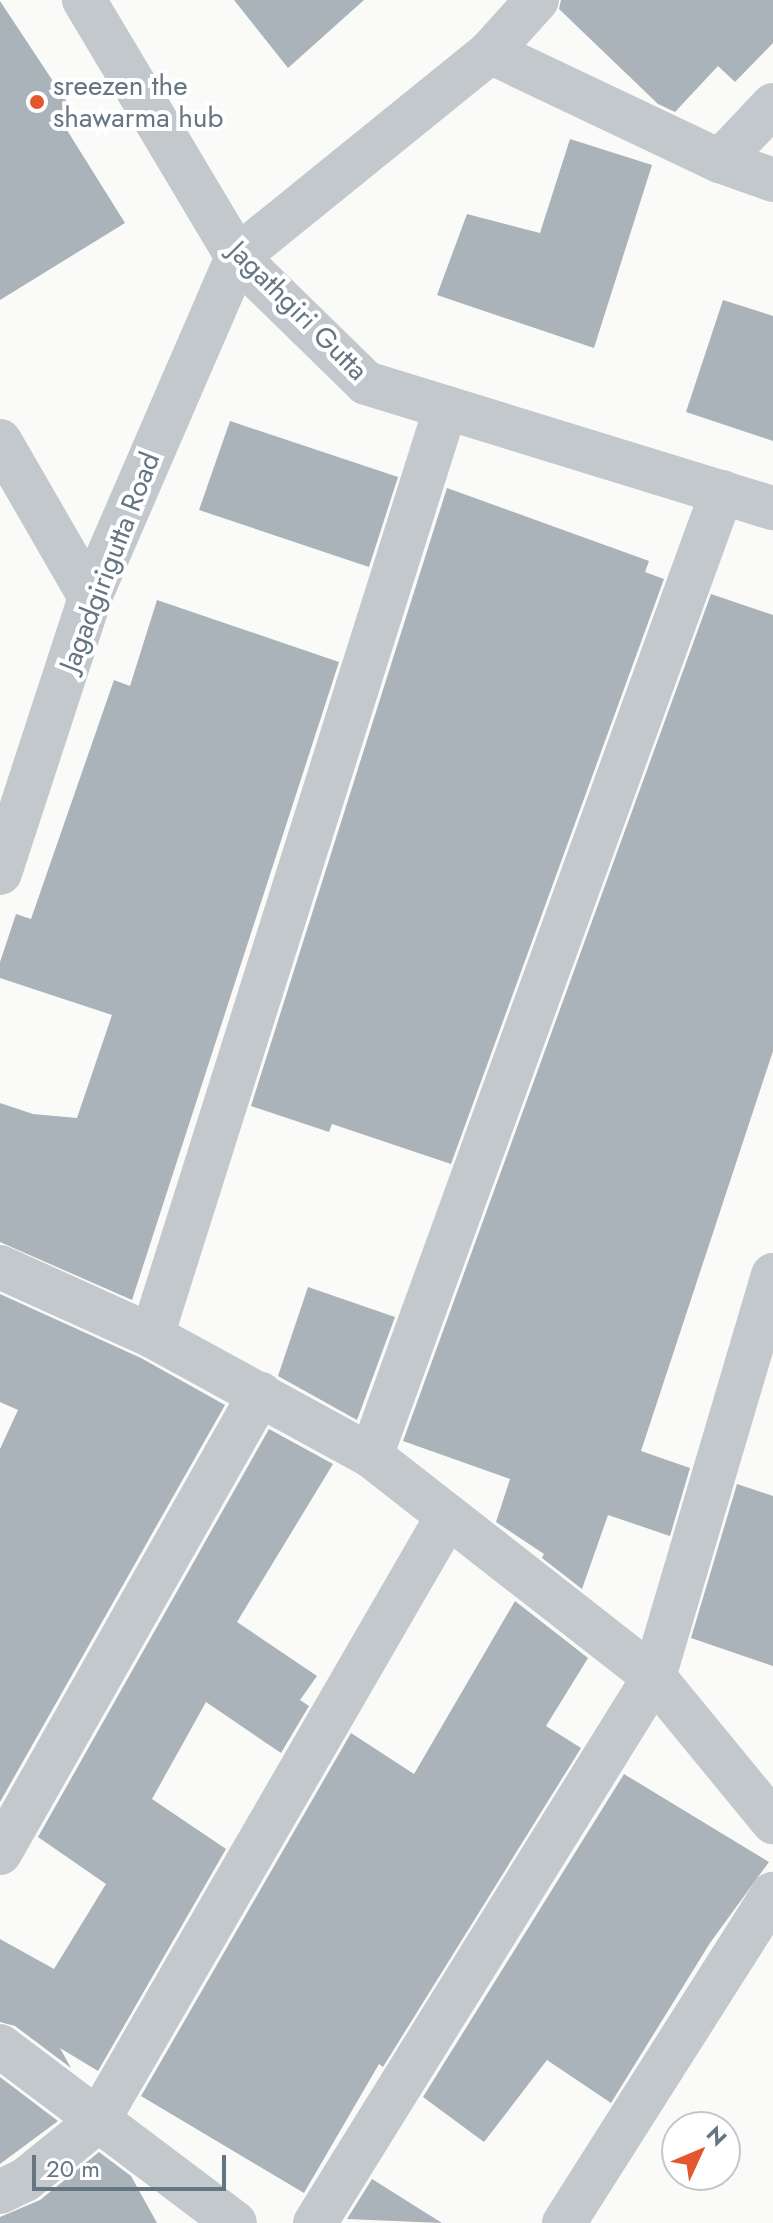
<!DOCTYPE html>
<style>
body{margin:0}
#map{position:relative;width:773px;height:2223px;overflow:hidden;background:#fafaf8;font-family:Jost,sans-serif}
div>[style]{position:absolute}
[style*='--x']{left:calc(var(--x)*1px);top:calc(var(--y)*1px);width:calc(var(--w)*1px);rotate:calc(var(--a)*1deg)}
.building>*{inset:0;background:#aab3b9}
.minor>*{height:44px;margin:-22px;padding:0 22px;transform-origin:22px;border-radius:22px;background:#c3c8cc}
.dots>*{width:22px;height:22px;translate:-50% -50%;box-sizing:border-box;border:4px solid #fff;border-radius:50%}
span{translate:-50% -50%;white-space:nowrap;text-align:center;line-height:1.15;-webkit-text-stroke:8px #fff;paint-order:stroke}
.poi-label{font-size:28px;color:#657683}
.left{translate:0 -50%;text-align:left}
.street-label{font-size:28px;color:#657683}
.north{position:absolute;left:661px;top:2111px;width:80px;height:80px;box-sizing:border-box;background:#fff;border:2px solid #c1c8cd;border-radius:50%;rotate:46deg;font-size:22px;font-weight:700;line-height:32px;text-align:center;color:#657683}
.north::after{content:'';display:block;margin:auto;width:28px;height:36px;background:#e4572e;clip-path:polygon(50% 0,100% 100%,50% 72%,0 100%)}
.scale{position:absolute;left:32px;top:2155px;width:194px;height:36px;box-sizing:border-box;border:4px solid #657683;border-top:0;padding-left:10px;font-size:24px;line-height:28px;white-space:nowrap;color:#657683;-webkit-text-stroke:6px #fff;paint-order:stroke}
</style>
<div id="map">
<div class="building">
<div style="clip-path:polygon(234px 0,364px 0,288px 68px)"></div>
<div style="clip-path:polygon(561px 0,773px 0,773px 43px,735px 82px,718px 66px,675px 112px,658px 104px,559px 9px)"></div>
<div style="clip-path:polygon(0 1px,78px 119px,65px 127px,125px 223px,0 300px)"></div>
<div style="clip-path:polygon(570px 139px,652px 165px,594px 348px,437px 295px,467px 214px,540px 233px)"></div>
<div style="clip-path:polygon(723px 300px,773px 316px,773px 441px,686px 412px)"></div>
<div style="clip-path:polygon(230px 421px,398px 477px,369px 567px,199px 510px)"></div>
<div style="clip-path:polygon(447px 488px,649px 561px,645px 572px,664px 579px,451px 1164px,332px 1124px,329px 1132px,251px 1106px)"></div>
<div style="clip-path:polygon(711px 594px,773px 615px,773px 1051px,641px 1451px,690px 1468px,670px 1536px,608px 1515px,582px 1589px,542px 1558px,544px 1554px,496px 1522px,510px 1479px,403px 1441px)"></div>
<div style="clip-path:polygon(157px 600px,339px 662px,132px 1300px,0 1242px,0 1103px,33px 1114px,77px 1118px,112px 1015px,0 978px,0 962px,16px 914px,31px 919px,114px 680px,130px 686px)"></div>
<div style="clip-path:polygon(308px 1287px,395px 1317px,357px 1420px,278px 1376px)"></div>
<div style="clip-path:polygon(0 1294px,141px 1358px,225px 1405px,0 1802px,0 1449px,18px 1410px,0 1402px)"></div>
<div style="clip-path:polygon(269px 1429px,333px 1464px,237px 1622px,317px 1676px,300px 1700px,309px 1706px,281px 1753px,206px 1702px,152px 1799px,226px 1849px,98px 2071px,60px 2048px,71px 2068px,15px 2026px,0 2022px,0 1939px,54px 1969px,106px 1884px,38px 1837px)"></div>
<div style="clip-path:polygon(737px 1484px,773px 1496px,773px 1666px,691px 1638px)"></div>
<div style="clip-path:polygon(515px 1601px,588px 1658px,546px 1726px,581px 1748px,383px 2067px,379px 2064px,304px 2193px,141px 2096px,351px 1733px,414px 1774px)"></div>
<div style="clip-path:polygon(624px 1774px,769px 1862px,710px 1943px,611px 2103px,547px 2060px,484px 2142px,423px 2097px)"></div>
<div style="clip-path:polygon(0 2077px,58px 2121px,0 2164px)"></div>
<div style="clip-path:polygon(99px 2152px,131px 2176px,157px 2223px,0 2223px,0 2217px,40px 2200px)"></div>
<div style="clip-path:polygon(372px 2179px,442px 2223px,347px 2219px)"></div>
</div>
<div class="minor">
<div style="--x:84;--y:0;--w:299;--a:59.2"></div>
<div style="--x:237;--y:257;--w:180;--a:44.3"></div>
<div style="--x:366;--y:383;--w:426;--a:17.1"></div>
<div style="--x:490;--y:52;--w:255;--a:25.4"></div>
<div style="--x:720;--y:161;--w:56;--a:19.7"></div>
<div style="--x:720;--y:161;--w:77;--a:-46.6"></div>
<div style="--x:0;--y:441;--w:180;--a:60"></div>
<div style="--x:0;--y:873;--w:290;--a:-71.9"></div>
<div style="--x:90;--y:597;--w:370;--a:-66.6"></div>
<div style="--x:237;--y:257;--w:326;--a:-39"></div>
<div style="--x:490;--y:52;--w:70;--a:-47.9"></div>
<div style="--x:0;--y:1267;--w:167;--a:24.4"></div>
<div style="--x:152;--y:1336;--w:250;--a:28.7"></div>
<div style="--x:773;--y:1275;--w:419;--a:106.5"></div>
<div style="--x:654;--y:1677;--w:188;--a:50.6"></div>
<div style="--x:152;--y:1336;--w:974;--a:-72.44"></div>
<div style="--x:0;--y:1853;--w:528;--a:-60.47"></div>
<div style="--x:0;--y:2046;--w:294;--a:37"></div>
<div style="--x:0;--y:2192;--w:28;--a:-26"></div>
<div style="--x:25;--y:2180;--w:92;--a:-38.9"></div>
<div style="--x:97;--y:2122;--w:699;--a:-59.95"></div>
<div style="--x:315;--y:2223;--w:643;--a:-58.16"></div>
<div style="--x:654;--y:1677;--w:359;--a:-142"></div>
<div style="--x:371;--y:1456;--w:1026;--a:-69.99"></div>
<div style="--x:564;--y:2223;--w:390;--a:-57.6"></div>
</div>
<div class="dots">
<div style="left:37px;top:102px;background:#e4572e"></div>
</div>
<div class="poi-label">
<span class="left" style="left:53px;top:102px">sreezen the<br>shawarma hub</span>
</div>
<div class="street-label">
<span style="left:298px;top:311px;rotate:45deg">Jagathgiri Gutta</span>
<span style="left:110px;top:562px;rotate:-69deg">Jagadgirigutta Road</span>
</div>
<div class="north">N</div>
<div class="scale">20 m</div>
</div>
